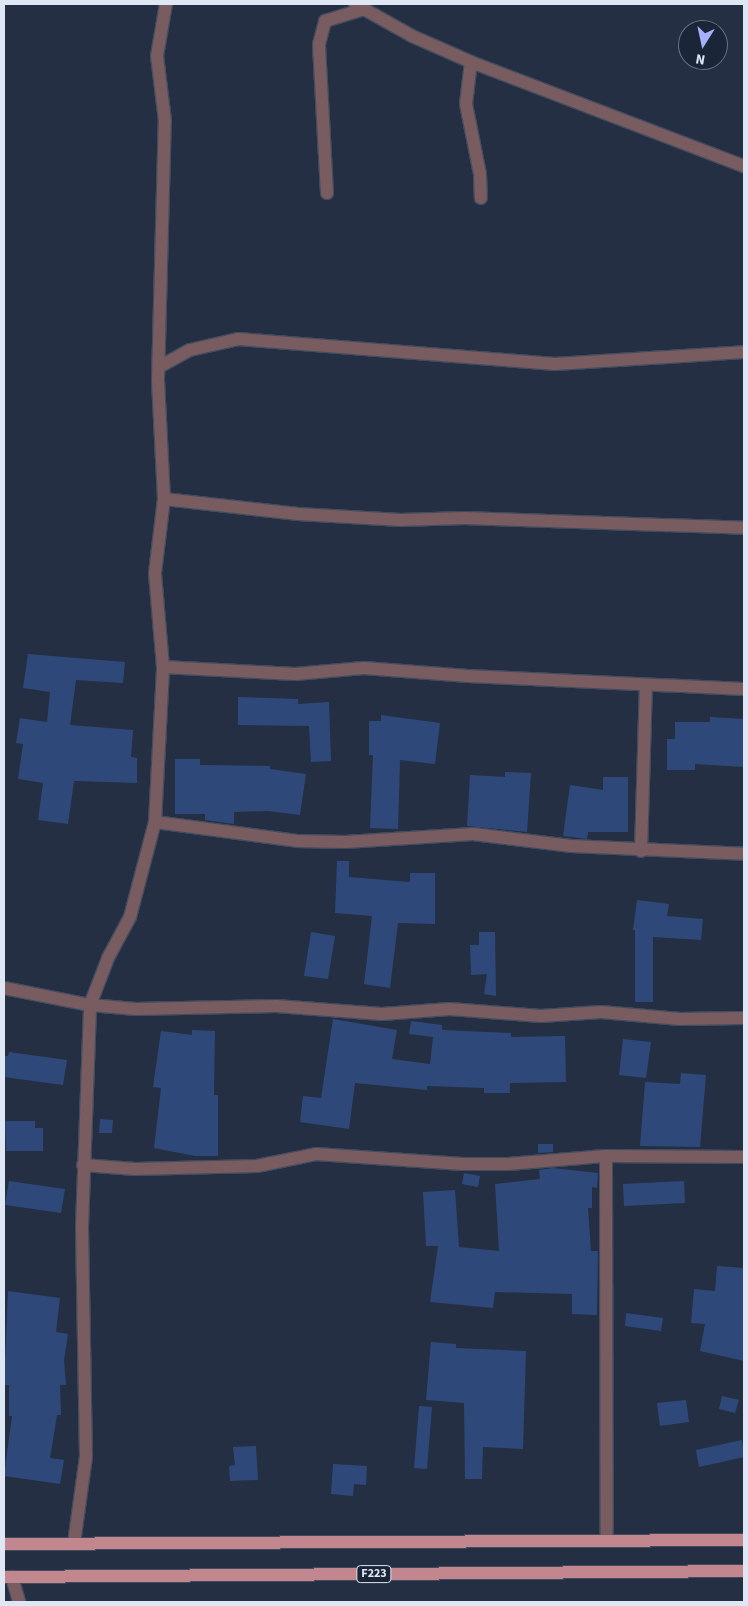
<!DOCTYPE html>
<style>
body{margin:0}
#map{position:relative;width:748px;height:1606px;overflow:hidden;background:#242f43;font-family:"Source Sans 3",sans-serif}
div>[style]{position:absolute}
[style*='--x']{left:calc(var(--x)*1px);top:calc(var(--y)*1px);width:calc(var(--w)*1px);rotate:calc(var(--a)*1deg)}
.building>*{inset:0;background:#2e4979}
.roads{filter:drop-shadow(1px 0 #424c5f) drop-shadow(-1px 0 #424c5f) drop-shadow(0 1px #424c5f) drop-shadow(0 -1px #424c5f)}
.minor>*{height:12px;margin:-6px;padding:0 6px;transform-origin:6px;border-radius:6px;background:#795c5f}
.primary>*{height:12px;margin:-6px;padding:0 6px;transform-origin:6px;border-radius:6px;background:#c2868e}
span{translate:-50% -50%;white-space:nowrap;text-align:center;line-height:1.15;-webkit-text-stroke:5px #1b2538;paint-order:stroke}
.shield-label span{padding:1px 4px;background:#1b2538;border:1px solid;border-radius:4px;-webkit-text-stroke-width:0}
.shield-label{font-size:12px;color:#dfe7f4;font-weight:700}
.frame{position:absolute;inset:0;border:5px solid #dfe7f4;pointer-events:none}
.north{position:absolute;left:678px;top:20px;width:50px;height:50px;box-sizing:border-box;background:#1b2538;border:1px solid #697383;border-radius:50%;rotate:190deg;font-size:14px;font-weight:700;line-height:20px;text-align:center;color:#dfe7f4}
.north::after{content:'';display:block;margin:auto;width:18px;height:22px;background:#a8b0fc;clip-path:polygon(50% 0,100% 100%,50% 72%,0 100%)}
</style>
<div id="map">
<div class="building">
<div style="clip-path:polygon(28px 654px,125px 662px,123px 683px,76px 680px,70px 725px,133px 730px,131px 757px,137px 758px,137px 783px,74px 781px,68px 824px,38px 820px,43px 783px,18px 779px,23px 744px,16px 743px,20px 718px,47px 722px,50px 692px,23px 688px)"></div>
<div style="clip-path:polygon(238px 697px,298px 699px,298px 704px,329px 702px,331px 761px,311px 762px,309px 726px,238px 725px)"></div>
<div style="clip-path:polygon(381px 715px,440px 723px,435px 764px,400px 760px,398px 829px,370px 828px,373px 755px,369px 755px,369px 721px,381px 721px)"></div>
<div style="clip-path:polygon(710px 717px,744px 719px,744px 767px,695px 764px,695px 770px,667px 770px,667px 739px,675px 739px,675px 722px,710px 722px)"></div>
<div style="clip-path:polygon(175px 759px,200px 759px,200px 765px,270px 766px,270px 769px,306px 774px,300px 815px,268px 811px,234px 812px,234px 824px,205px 820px,205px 814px,175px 814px)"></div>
<div style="clip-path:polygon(505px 772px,531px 773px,527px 832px,467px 826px,470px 775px,505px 777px)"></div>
<div style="clip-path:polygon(603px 777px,628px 777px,628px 832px,588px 832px,587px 839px,563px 836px,570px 785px,603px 790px)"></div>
<div style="clip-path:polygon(337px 861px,349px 861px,349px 877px,410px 882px,410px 873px,435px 873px,435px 924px,398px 923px,390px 988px,364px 984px,372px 916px,335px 913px)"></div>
<div style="clip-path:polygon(637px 900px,669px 904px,667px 916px,703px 919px,701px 940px,653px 937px,653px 1002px,635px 1002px,635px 930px,633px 930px)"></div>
<div style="clip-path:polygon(311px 932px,335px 936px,328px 979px,304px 976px)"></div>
<div style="clip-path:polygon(479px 932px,495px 932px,496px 996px,484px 994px,487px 974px,471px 975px,470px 945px,479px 945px)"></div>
<div style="clip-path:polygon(333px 1019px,397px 1030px,392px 1059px,430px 1064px,433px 1037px,409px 1034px,411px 1021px,442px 1025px,442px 1030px,511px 1033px,511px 1037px,565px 1036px,566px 1082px,510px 1083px,510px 1093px,484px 1093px,484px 1088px,427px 1086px,427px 1090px,355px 1083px,349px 1129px,300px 1122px,303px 1096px,321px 1098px)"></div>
<div style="clip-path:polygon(192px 1030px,215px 1031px,214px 1095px,218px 1095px,218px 1156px,195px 1156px,154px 1148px,161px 1088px,153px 1087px,161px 1031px,192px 1035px)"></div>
<div style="clip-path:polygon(623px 1039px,651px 1042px,646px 1078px,619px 1075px)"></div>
<div style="clip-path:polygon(9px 1052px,67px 1060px,63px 1085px,4px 1077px,4px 1056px,8px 1056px)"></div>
<div style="clip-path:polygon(681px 1073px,706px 1075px,700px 1147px,640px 1146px,645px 1082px,680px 1084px)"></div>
<div style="clip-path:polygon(100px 1119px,113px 1120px,112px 1133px,99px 1133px)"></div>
<div style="clip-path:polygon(5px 1121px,35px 1121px,35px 1128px,43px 1128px,43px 1151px,6px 1151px)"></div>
<div style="clip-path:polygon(538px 1144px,553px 1144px,553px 1152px,538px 1153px)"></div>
<div style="clip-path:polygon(553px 1168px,598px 1173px,597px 1188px,592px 1187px,592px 1208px,588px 1208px,591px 1251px,598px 1251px,597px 1315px,572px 1314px,572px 1294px,495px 1292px,493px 1308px,430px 1302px,438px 1246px,426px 1246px,423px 1192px,455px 1190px,459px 1247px,499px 1251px,495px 1184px,540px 1179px,539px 1170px)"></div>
<div style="clip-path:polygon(464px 1173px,480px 1176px,478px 1187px,462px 1184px)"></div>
<div style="clip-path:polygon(9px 1181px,65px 1189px,61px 1213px,5px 1205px)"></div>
<div style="clip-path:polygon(684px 1181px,685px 1203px,624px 1206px,623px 1184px)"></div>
<div style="clip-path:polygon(717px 1266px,744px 1268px,744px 1361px,700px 1351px,705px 1324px,691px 1323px,694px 1289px,715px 1291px)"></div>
<div style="clip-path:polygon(8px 1291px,60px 1298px,56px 1332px,68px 1334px,64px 1360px,66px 1385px,60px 1385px,61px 1415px,57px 1415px,50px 1458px,64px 1460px,60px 1484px,4px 1476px,12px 1416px,9px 1416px,9px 1385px,4px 1385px)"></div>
<div style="clip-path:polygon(626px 1313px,663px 1318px,661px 1331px,625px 1326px)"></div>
<div style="clip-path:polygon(431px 1342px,456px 1344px,456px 1348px,526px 1351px,523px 1449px,483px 1447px,482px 1479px,465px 1479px,464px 1403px,426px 1400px)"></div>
<div style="clip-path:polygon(722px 1396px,739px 1400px,735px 1413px,719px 1409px)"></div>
<div style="clip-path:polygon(686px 1400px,689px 1422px,660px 1426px,657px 1403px)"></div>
<div style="clip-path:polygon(419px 1406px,432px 1407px,427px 1469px,414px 1468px)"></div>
<div style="clip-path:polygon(742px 1440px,744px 1457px,699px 1467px,696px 1450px)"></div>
<div style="clip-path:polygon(256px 1446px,258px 1480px,230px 1481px,229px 1466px,235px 1465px,233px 1447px)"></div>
<div style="clip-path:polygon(333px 1464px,367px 1466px,366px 1485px,354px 1484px,353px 1496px,331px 1494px)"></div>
</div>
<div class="roads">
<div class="minor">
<div style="--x:355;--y:4;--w:65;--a:29.3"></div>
<div style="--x:412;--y:36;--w:64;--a:23.8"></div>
<div style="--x:471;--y:62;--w:292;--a:20.9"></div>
<div style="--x:471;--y:62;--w:42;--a:96.8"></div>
<div style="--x:466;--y:104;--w:71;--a:78.7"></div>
<div style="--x:480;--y:174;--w:24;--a:88"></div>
<div style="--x:327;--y:193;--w:149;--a:-93.1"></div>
<div style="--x:319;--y:44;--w:24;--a:-75"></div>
<div style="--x:325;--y:21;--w:41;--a:-17.1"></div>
<div style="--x:159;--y:367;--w:35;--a:-29"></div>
<div style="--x:190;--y:350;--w:49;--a:-12.9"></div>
<div style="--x:238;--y:339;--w:318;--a:4.5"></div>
<div style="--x:555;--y:364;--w:189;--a:-3.6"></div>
<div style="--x:164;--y:499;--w:135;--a:6.4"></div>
<div style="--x:298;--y:514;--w:103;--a:3.3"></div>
<div style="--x:401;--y:520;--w:63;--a:-1.8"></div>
<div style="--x:464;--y:518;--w:280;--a:2"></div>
<div style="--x:163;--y:667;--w:132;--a:3"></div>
<div style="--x:295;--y:674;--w:69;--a:-5"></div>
<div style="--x:364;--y:668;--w:104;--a:4.4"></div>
<div style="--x:468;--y:676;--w:276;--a:2.7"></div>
<div style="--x:155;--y:822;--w:143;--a:7.6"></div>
<div style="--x:297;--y:841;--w:48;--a:1.2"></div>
<div style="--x:345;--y:842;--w:128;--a:-3.6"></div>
<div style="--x:473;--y:834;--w:99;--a:7"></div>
<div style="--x:571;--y:846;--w:173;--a:2.6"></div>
<div style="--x:641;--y:851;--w:166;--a:-88.3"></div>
<div style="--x:4;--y:988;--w:88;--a:11.2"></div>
<div style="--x:90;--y:1005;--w:46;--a:5"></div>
<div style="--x:136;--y:1009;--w:140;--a:-1.2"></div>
<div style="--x:276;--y:1006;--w:106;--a:4.3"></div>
<div style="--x:382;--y:1014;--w:68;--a:-4.2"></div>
<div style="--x:450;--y:1009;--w:91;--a:4.4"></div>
<div style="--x:541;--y:1016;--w:60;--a:-3.8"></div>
<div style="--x:601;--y:1012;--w:79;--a:5.1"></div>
<div style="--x:680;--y:1019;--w:64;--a:-0.9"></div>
<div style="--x:606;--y:1156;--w:384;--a:89.9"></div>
<div style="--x:83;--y:1165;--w:52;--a:4.4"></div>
<div style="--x:135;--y:1169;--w:122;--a:-1.4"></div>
<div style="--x:257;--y:1166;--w:60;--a:-11.5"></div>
<div style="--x:316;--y:1154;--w:147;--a:3.9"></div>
<div style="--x:463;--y:1164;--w:45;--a:0"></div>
<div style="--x:508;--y:1164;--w:98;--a:-4.7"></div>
<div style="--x:606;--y:1156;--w:138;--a:0.4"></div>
<div style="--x:74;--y:1543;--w:87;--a:-82.1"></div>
<div style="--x:86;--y:1457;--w:230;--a:-91"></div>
<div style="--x:82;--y:1227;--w:222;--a:-87.9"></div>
<div style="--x:90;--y:1005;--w:50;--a:-69"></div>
<div style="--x:108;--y:958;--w:47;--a:-61.8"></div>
<div style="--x:130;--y:917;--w:98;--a:-75.3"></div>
<div style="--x:155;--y:822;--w:155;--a:-87"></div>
<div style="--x:163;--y:667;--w:94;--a:-94.9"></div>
<div style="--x:155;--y:573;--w:75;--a:-83.1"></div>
<div style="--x:164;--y:499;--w:119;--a:-92.9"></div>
<div style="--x:158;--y:380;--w:259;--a:-88.5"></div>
<div style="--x:165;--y:121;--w:65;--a:-97"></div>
<div style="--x:157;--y:56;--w:53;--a:-80.2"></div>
<div style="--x:12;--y:1577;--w:26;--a:74"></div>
</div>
<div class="primary">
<div style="--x:4;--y:1544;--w:740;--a:-0.31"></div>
<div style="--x:4;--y:1577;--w:740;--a:-0.46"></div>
</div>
</div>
<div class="shield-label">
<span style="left:374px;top:1574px">F223</span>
</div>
<div class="frame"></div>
<div class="north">N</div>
</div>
